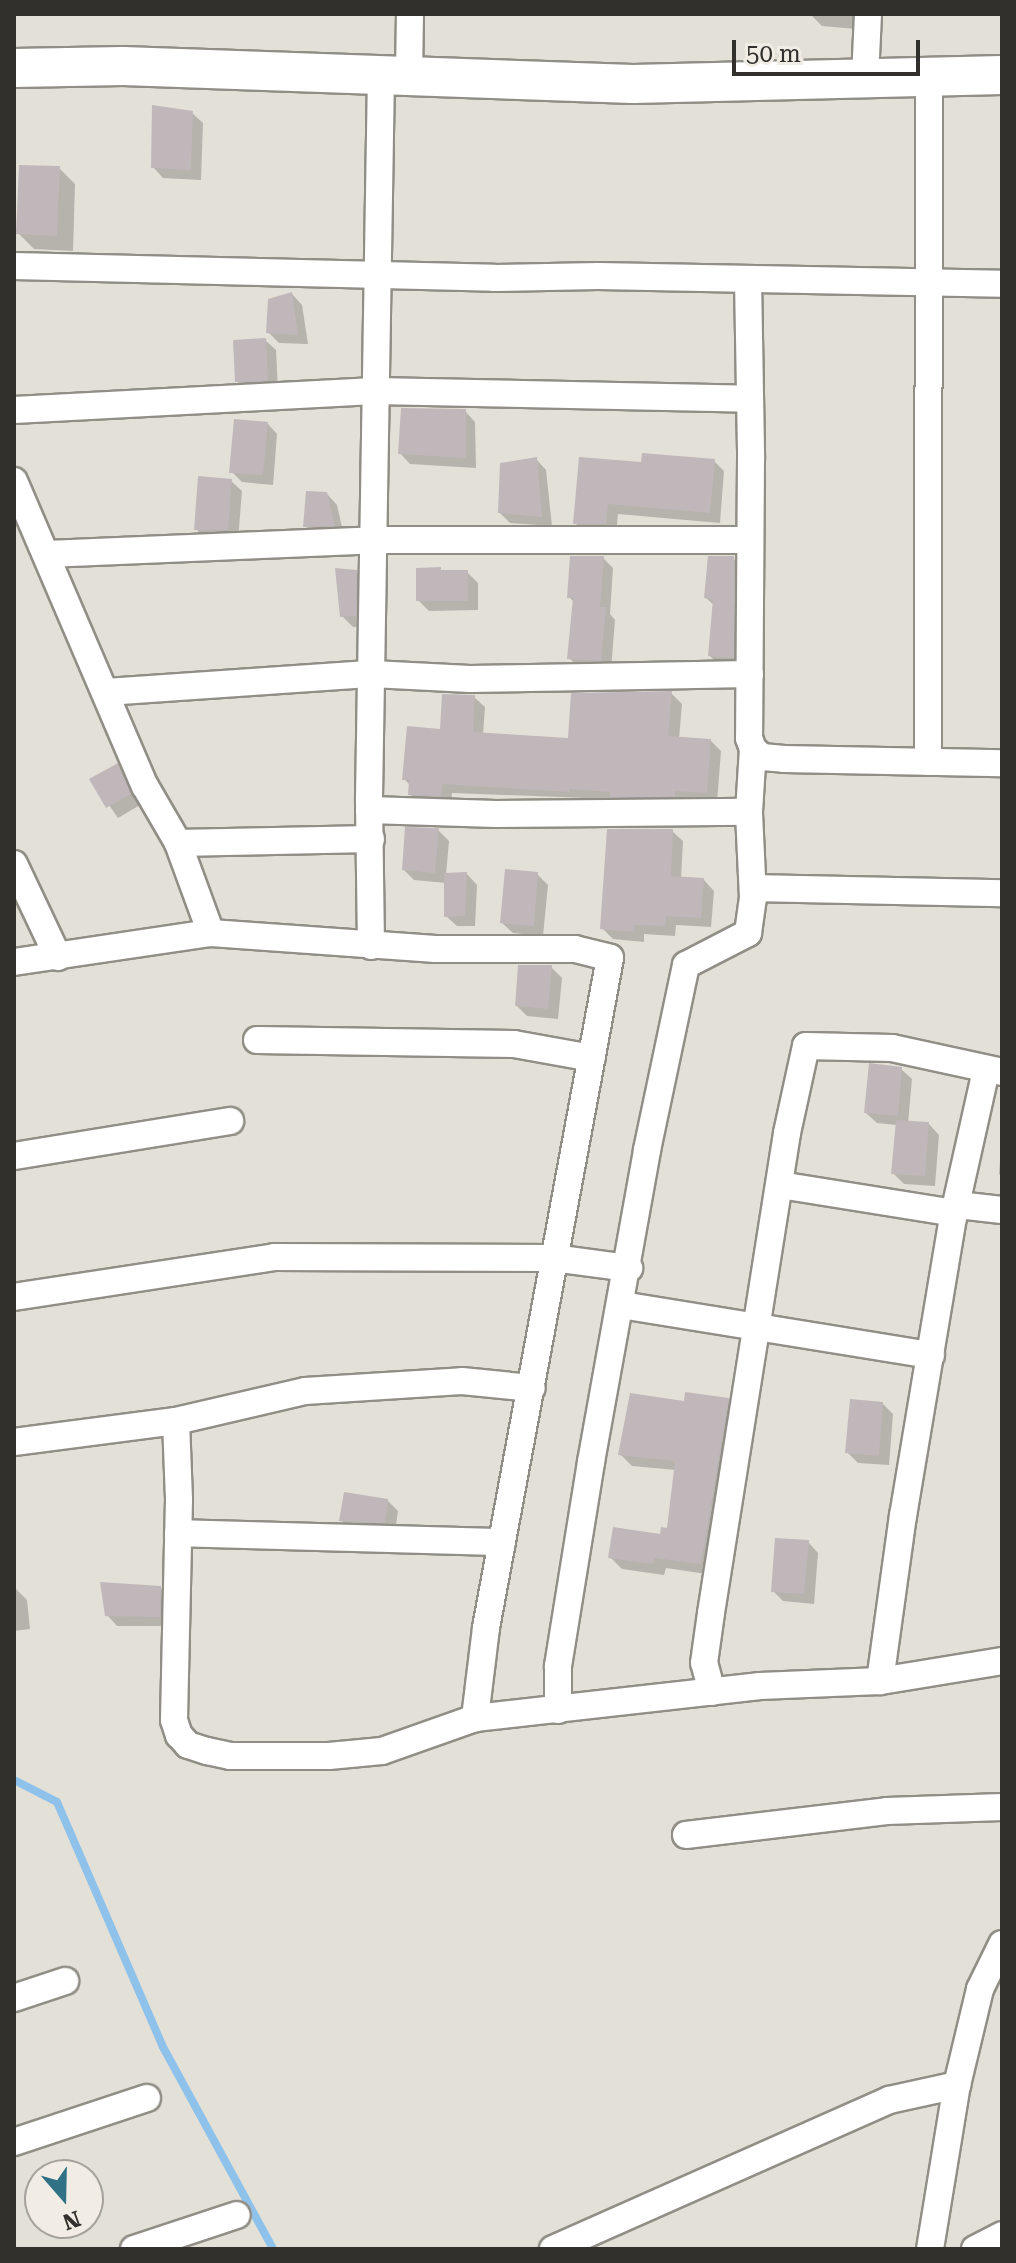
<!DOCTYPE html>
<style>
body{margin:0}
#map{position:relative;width:1016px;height:2263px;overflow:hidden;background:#e3e0d8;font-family:"Roboto Serif",serif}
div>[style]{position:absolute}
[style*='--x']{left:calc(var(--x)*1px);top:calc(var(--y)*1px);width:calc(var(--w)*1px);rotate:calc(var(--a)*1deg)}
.shadow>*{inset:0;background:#0003}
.stream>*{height:8px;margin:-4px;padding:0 4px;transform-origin:4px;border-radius:4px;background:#8fc2eb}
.building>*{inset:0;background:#c0b7ba}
.roads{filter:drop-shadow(2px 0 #918e86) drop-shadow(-2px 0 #918e86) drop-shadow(0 2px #918e86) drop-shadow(0 -2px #918e86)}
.street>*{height:26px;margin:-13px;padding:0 13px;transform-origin:13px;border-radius:13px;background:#fff}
.secondary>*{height:38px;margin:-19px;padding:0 19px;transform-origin:19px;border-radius:19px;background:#fff}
span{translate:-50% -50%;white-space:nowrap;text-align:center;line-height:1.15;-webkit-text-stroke:7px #f1ede5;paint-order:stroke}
.frame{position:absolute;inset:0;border:16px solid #32302d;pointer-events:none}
.north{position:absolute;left:24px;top:2159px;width:80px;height:80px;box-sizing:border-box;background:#f1ede5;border:2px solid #a5a19b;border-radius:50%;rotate:160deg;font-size:22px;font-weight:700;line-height:32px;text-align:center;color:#32302d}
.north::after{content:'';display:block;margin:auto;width:28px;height:36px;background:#317185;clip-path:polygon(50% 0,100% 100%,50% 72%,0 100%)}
.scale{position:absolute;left:732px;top:40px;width:188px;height:36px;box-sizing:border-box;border:4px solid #32302d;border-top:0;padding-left:10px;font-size:24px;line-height:28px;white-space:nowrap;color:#32302d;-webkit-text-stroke:6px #f1ede5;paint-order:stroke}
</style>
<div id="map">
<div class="shadow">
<div style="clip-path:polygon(810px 14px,869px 14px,867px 30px,822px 26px)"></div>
<div style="clip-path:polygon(192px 113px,203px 123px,201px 180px,163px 178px,153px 167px)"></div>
<div style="clip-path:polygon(59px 168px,75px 184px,73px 251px,34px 249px,18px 233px)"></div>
<div style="clip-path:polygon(292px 294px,302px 305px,308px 344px,279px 343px,268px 332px)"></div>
<div style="clip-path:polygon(265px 340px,276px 350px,278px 390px,248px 392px,237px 381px)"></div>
<div style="clip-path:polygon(465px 411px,475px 422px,476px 468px,410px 464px,400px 453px)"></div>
<div style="clip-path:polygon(267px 423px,277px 434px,273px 485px,242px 482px,232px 472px)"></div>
<div style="clip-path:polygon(536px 459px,546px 470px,552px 526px,510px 523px,500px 513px)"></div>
<div style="clip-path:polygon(714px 461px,724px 471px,720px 523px,618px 514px,616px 534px,586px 534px,575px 523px,643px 464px)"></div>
<div style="clip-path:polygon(231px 481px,242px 491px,238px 540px,207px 540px,196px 529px)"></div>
<div style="clip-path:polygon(327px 494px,337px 505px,344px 536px,316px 537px,305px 526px)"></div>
<div style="clip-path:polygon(603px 558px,613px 568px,610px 614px,615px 620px,611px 670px,580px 668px,569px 658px,574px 602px,569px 597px)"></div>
<div style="clip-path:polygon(733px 558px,744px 569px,743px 668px,720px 666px,710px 656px,714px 605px,706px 598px)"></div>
<div style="clip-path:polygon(338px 570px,354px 570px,365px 580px,366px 626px,353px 627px,342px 616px)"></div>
<div style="clip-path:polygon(467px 572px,478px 583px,478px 610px,429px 611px,418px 600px)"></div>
<div style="clip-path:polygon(671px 693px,682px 704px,679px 739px,711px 741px,721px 751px,717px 803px,452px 793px,451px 806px,420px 805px,410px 794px,410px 785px,404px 779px,474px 697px,485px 707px,483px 735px,570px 740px)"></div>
<div style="clip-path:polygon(117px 765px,128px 776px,140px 805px,118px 818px,92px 780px)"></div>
<div style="clip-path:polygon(438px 830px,449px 841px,446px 875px,467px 874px,477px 885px,475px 926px,457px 926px,446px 916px,446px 883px,414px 880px,404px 870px)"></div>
<div style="clip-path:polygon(672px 831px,683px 841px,681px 879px,704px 880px,714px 891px,711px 927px,676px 925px,675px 936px,644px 934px,644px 942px,613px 939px,602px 928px)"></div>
<div style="clip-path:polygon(537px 874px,548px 885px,543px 936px,513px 933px,502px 923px)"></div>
<div style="clip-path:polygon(551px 967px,562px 978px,558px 1019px,527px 1016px,517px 1006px)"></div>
<div style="clip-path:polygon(901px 1069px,912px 1079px,908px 1123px,929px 1124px,939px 1135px,935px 1186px,904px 1184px,893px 1173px,897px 1125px,877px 1123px,866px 1113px)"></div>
<div style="clip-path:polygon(1002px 1133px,1002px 1177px,999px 1174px)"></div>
<div style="clip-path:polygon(728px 1400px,740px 1412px,713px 1575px,666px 1568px,664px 1575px,622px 1569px,610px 1557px,669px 1530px,676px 1470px,632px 1466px,620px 1454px,686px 1403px)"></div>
<div style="clip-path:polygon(883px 1404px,893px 1414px,889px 1465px,858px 1463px,847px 1452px)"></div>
<div style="clip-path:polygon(387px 1500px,398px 1511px,395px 1532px,352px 1531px,342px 1521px)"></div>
<div style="clip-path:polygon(808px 1542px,818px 1553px,814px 1604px,783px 1601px,773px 1591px)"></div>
<div style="clip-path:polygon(160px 1587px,171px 1598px,170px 1626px,117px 1626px,107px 1615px)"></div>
<div style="clip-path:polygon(16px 1589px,27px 1600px,30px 1629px,14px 1631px)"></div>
</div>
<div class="stream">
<div style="--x:14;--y:1780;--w:48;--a:27.1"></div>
<div style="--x:57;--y:1802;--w:267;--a:66.6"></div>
<div style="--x:163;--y:2047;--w:230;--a:61.4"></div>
</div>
<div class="building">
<div style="clip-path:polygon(152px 105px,193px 111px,191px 170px,151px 168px)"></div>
<div style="clip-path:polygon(19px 165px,60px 166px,57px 236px,16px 234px)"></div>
<div style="clip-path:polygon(292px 292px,298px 335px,266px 333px,268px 299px)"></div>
<div style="clip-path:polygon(266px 338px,268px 381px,235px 382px,233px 340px)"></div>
<div style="clip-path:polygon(401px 408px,466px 409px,466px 458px,398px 454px)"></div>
<div style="clip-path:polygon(234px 419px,268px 422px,263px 475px,229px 473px)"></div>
<div style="clip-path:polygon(642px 453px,715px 459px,710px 513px,608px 504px,606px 524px,573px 524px,579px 457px,641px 462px)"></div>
<div style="clip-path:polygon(537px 457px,542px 517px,498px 513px,500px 463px)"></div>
<div style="clip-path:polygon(198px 476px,232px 479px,228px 530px,194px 530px)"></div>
<div style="clip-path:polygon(306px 491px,327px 492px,335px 526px,303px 527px)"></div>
<div style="clip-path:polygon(570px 556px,604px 556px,600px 607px,606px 607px,601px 661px,567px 659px,573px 598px,567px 598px)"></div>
<div style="clip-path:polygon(708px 556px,734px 556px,734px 658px,708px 656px,713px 599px,704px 598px)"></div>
<div style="clip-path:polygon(441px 567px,441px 570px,468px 570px,468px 601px,416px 601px,416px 568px)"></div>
<div style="clip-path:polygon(335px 568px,357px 570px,356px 616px,340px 617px)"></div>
<div style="clip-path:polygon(672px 691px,668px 736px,711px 739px,707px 793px,675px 791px,675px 797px,610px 797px,610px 792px,569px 789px,569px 792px,442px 784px,441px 796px,408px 795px,409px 780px,402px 780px,407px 726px,440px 729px,442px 694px,475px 695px,473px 732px,568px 738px,571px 693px)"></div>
<div style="clip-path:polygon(118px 763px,131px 794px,106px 808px,89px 779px)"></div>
<div style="clip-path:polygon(405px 827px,439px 828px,435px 873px,402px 870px)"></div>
<div style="clip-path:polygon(607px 829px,673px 829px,671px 876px,704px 878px,701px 918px,666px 916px,665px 926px,635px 925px,634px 932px,600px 929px)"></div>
<div style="clip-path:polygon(505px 869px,538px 872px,534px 926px,500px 923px)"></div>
<div style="clip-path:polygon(467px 872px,465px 916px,444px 917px,444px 873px)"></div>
<div style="clip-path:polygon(518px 965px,552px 965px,548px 1009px,515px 1006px)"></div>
<div style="clip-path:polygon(869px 1063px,902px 1067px,898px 1116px,864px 1113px)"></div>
<div style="clip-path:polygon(896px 1120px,929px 1122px,925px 1176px,891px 1174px)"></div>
<div style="clip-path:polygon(685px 1392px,729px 1398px,701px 1564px,654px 1558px,653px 1564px,608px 1558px,613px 1527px,660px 1534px,661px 1527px,667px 1528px,675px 1461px,618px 1455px,630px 1393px,684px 1401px)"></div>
<div style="clip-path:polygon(850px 1399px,883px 1402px,879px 1456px,845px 1453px)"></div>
<div style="clip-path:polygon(344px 1492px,388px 1499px,385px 1523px,339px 1521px)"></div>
<div style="clip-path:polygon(775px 1538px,809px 1540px,804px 1594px,771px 1592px)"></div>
<div style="clip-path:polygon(100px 1582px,161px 1586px,160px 1617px,105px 1616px)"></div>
</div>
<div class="roads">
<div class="street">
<div style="--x:409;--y:76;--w:62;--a:-89.1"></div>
<div style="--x:865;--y:78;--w:64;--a:-87.3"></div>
<div style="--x:14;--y:266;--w:480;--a:1.4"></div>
<div style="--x:494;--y:278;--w:104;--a:-1.1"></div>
<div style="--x:598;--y:276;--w:404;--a:1.1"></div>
<div style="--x:748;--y:279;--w:180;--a:89"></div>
<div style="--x:751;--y:459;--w:279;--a:90.4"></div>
<div style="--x:749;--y:738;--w:12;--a:70"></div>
<div style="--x:753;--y:749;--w:12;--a:42"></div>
<div style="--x:762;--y:757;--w:22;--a:5"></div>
<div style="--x:784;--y:759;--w:218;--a:1.1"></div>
<div style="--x:14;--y:410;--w:361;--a:-3"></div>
<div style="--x:375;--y:391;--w:375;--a:1.2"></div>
<div style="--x:14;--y:481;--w:332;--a:66.8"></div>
<div style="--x:145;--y:786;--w:66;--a:59.9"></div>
<div style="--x:178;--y:843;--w:96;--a:69.9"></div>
<div style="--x:211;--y:933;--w:225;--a:4.1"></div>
<div style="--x:435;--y:949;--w:140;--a:0"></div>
<div style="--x:575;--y:949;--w:36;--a:14"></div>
<div style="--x:610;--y:958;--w:681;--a:100.49"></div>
<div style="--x:486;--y:1628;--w:91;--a:97"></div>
<div style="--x:47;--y:554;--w:328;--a:-2.4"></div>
<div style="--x:375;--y:540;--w:375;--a:0"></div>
<div style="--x:106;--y:692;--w:267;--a:-3.9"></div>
<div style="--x:372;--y:674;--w:98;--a:2.9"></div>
<div style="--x:470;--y:679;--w:280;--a:-1"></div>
<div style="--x:928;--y:762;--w:685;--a:-89.92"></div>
<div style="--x:369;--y:810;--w:127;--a:1.8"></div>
<div style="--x:496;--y:814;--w:253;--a:-0.5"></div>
<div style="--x:178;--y:843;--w:193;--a:-1.2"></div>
<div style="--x:14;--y:864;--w:103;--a:64.7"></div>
<div style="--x:753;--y:888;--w:249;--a:1.2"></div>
<div style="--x:371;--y:946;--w:148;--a:-90.8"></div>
<div style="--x:369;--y:798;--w:723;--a:-89.05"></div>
<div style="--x:14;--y:962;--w:199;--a:-8.4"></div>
<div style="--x:257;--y:1040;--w:257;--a:0.9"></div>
<div style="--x:514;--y:1044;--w:79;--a:10.2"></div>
<div style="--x:14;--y:1156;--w:219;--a:-9.2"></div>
<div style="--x:780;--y:1185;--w:177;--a:9.1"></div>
<div style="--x:958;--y:1205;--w:44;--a:6.5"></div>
<div style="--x:14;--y:1297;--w:263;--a:-8.7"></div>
<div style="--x:274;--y:1257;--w:279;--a:0.2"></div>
<div style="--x:553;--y:1258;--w:77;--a:7.5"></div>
<div style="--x:621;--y:1305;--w:314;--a:9.2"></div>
<div style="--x:176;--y:1421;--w:78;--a:87.8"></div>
<div style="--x:179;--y:1499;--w:221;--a:91.3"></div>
<div style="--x:174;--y:1720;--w:16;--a:72"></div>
<div style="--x:179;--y:1735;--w:13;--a:48"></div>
<div style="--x:188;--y:1745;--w:20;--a:18"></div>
<div style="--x:207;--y:1751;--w:24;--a:12"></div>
<div style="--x:230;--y:1756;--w:99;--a:0"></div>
<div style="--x:329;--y:1756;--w:53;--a:-5.4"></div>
<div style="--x:382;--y:1751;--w:99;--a:-19.5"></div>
<div style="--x:475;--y:1718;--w:287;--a:-6.4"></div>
<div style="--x:760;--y:1686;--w:120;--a:-2.4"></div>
<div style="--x:880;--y:1681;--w:124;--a:-9.3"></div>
<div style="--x:14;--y:1442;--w:163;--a:-7.4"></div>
<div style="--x:176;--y:1421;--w:132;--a:-13.1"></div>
<div style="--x:305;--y:1391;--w:157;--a:-3.6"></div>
<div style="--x:462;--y:1381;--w:70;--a:5.7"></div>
<div style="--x:178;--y:1533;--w:324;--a:1.6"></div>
<div style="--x:880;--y:1681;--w:167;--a:-82.1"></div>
<div style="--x:903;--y:1516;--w:302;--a:-80.5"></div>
<div style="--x:953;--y:1218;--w:152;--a:-77.4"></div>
<div style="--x:712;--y:1692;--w:30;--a:-105"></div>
<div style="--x:704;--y:1663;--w:50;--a:-82"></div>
<div style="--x:711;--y:1613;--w:486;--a:-81"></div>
<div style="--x:787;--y:1133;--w:89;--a:-77.7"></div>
<div style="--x:806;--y:1046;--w:86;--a:1.3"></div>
<div style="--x:892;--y:1048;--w:113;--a:12.3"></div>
<div style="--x:558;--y:1710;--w:44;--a:-90"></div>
<div style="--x:558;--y:1666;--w:207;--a:-80.8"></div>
<div style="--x:591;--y:1462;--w:317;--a:-79.8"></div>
<div style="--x:647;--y:1150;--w:189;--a:-78.1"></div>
<div style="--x:686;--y:965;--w:70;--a:-27.3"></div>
<div style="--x:748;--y:933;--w:35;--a:-82"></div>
<div style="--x:753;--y:898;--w:86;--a:-92.7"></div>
<div style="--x:749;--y:812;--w:63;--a:-86.4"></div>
<div style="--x:686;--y:1835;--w:202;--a:-6.8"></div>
<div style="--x:887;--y:1811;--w:115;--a:-2"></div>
<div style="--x:14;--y:1998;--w:54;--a:-18.4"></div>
<div style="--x:14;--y:2142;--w:140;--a:-18.3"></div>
<div style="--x:134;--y:2249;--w:108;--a:-18.3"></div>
<div style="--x:553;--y:2249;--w:368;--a:-23.9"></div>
<div style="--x:889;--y:2100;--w:70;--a:-12.4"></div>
<div style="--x:930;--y:2249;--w:166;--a:-80.7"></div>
<div style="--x:957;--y:2085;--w:99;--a:-76.5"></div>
<div style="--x:980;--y:1989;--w:50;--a:-63.9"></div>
<div style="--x:975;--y:2249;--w:30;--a:-27"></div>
</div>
<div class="secondary">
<div style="--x:14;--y:68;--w:109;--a:-1.1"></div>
<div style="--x:123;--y:66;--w:510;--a:2.02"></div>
<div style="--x:633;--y:84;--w:369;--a:-1.4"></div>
</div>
</div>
<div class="frame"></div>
<div class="north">N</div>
<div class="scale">50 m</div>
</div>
